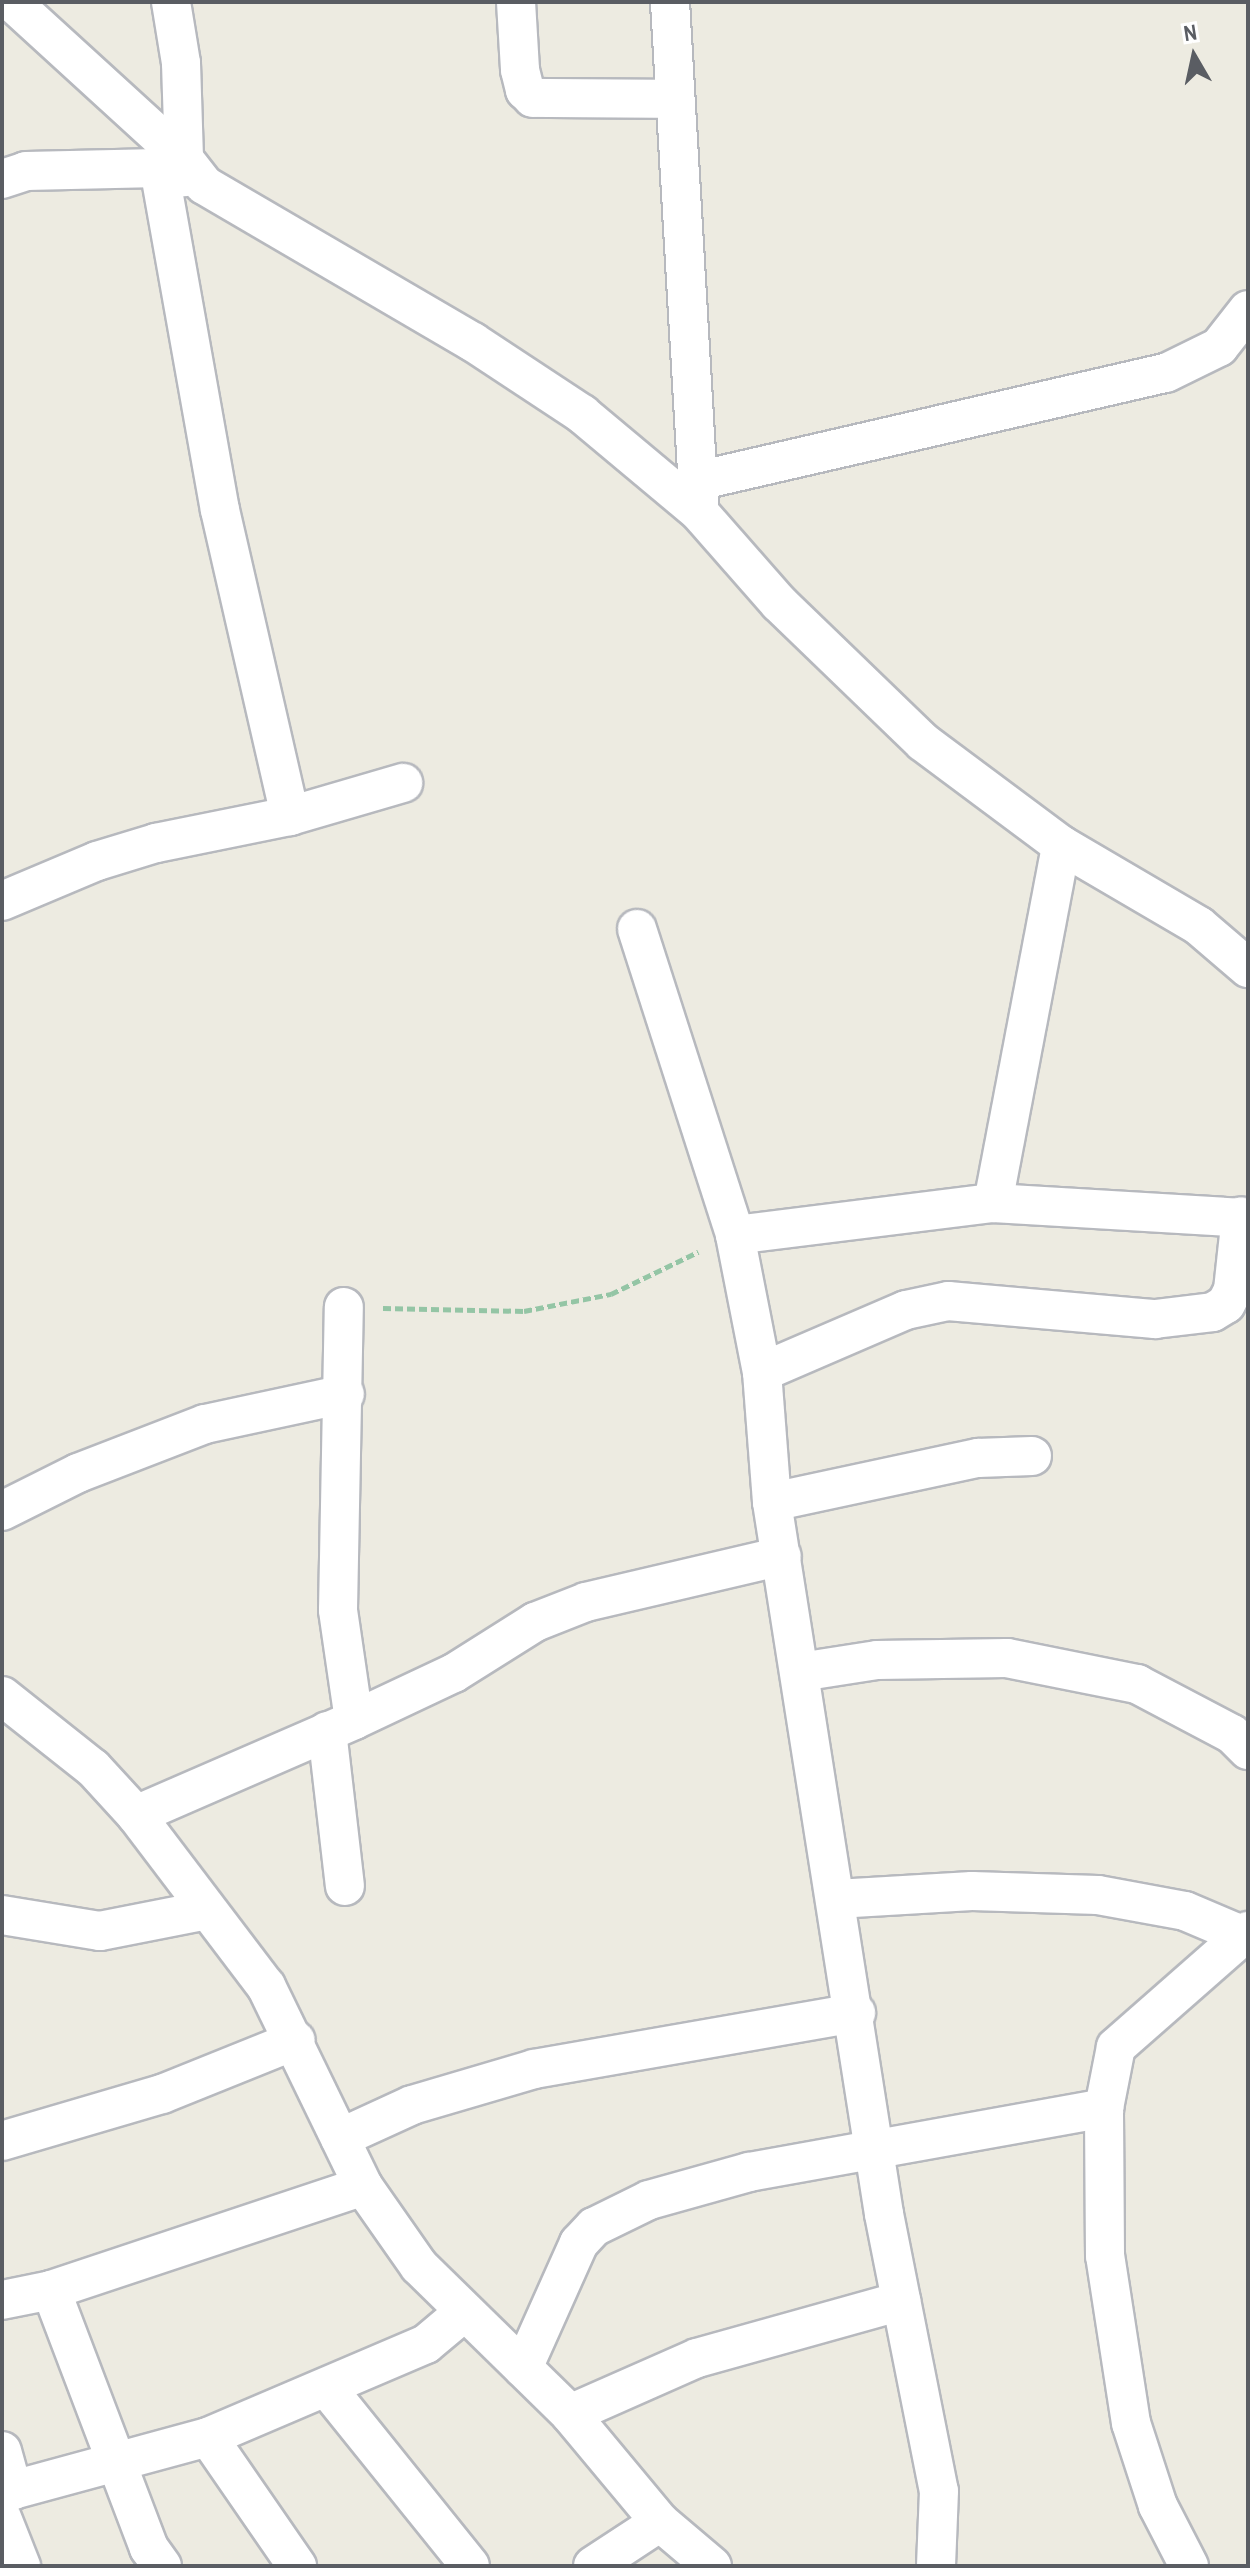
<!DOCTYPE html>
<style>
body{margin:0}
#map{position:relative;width:1250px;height:2568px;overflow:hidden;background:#edebe1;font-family:"Archivo Narrow",sans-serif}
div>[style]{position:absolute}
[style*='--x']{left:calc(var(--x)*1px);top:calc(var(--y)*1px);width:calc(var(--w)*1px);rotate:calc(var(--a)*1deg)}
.path>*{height:5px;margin-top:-2.5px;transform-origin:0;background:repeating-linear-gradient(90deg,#94c5a5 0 8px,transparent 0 12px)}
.roads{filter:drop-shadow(2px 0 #b7b9be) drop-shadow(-2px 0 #b7b9be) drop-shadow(0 2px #b7b9be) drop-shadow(0 -2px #b7b9be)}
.street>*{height:38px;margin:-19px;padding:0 19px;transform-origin:19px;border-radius:19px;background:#fff}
span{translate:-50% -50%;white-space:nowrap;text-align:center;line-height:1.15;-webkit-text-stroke:6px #fff;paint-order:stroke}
.frame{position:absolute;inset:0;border:4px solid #5a5d63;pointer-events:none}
.north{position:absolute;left:1154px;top:16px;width:80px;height:80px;-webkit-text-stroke:6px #fff;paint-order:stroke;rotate:351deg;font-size:22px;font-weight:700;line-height:32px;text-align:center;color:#5a5d63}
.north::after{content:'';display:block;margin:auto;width:28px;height:36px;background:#5a5d63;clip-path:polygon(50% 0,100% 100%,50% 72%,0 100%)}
</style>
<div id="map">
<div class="path">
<div style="--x:383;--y:1308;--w:141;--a:1.2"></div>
<div style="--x:524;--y:1311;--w:89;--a:-11.1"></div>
<div style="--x:611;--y:1294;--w:97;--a:-25.8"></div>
</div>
<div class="roads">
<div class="street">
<div style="--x:12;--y:2;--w:233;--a:42.4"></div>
<div style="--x:184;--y:159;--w:33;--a:52"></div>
<div style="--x:204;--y:185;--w:311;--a:30.3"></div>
<div style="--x:473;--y:342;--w:131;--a:33.4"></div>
<div style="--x:582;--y:414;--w:153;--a:39.9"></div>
<div style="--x:699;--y:512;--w:121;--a:48.7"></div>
<div style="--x:779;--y:603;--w:200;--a:44"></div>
<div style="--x:923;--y:742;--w:172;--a:36.7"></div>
<div style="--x:1061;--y:845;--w:160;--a:30.4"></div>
<div style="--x:1199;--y:926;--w:65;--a:40.6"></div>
<div style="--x:171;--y:2;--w:62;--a:80.7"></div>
<div style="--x:181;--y:63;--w:96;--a:88.2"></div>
<div style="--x:516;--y:2;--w:68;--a:86.6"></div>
<div style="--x:520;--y:70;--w:21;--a:76"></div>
<div style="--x:525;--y:90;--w:11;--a:45"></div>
<div style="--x:533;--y:98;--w:139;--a:0.4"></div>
<div style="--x:670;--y:2;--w:504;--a:86.7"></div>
<div style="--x:159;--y:168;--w:347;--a:79.9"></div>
<div style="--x:220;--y:510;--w:314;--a:77.1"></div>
<div style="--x:2;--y:179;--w:25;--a:-18"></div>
<div style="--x:26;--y:171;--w:133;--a:-1.3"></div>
<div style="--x:159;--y:168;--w:26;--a:21"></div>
<div style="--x:697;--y:481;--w:481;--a:-13"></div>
<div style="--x:1166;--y:373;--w:59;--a:-26.1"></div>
<div style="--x:1219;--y:347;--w:47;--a:-51.9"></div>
<div style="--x:2;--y:901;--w:103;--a:-22.8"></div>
<div style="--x:97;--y:861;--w:62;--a:-17"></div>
<div style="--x:156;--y:843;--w:137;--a:-11.4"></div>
<div style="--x:290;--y:816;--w:118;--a:-16.3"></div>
<div style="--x:637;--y:929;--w:321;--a:72.2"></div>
<div style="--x:735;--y:1235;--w:140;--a:78.9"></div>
<div style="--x:762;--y:1372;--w:130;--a:85.6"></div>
<div style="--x:772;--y:1502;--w:721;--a:81.06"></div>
<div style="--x:884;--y:2214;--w:282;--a:78.8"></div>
<div style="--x:939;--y:2491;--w:75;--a:92.3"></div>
<div style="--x:993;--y:1203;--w:364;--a:-79.2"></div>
<div style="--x:735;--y:1235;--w:260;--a:-7.1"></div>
<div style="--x:993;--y:1203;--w:255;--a:3.4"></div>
<div style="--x:762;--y:1372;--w:157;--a:-23.3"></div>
<div style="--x:906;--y:1310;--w:43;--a:-12.1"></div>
<div style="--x:948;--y:1301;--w:208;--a:5"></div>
<div style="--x:1155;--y:1319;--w:58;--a:-6.9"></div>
<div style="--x:1213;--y:1312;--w:15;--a:-32"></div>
<div style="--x:1226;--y:1304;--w:16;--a:-63"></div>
<div style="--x:1233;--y:1290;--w:74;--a:-83.8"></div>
<div style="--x:772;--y:1502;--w:211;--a:-12.1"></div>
<div style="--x:978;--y:1458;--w:54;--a:-2.1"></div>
<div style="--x:2;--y:1511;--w:85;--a:-26.6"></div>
<div style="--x:78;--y:1473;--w:136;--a:-21.1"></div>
<div style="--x:205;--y:1424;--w:143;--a:-12.1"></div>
<div style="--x:800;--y:1672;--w:78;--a:-8.9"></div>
<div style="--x:877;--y:1660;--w:130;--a:-0.9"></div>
<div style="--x:1007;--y:1658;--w:133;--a:11.3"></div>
<div style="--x:1137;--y:1684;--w:107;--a:27.8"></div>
<div style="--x:1232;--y:1734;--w:23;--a:45"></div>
<div style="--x:2;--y:1696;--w:116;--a:38.4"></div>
<div style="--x:93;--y:1768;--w:64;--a:47.5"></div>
<div style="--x:136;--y:1815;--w:215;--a:52.8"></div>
<div style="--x:266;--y:1986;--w:222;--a:64.1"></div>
<div style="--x:363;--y:2186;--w:98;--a:55"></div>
<div style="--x:419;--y:2266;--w:211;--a:44.4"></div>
<div style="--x:570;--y:2414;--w:141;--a:50.2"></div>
<div style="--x:660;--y:2522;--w:68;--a:40.2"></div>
<div style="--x:354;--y:1720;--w:110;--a:-25.2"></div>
<div style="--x:454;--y:1673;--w:96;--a:-32.2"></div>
<div style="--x:535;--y:1622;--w:55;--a:-21.4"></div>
<div style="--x:586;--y:1602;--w:201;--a:-13.2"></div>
<div style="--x:327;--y:1731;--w:156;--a:83.4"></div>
<div style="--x:136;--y:1815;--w:238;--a:-23.5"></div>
<div style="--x:354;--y:1720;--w:111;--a:-98.3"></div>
<div style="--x:338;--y:1610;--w:303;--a:-88.9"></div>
<div style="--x:836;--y:1899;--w:136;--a:-3.4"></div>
<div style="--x:972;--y:1891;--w:126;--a:1.8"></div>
<div style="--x:1098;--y:1895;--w:88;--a:10.4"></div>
<div style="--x:1185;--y:1911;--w:64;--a:23"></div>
<div style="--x:2;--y:1915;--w:99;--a:9.3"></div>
<div style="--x:100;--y:1931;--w:109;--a:-11.1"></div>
<div style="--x:340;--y:2138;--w:79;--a:-24.6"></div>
<div style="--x:412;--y:2105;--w:127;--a:-16.4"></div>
<div style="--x:534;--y:2069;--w:327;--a:-9.9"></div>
<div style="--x:2;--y:2141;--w:167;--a:-16.4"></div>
<div style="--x:162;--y:2094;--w:144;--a:-21.9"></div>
<div style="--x:51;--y:2290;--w:276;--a:69.2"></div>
<div style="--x:149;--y:2548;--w:22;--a:54"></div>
<div style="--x:2;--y:2300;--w:50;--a:-11.5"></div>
<div style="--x:51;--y:2290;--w:329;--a:-18.4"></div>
<div style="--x:523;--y:2368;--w:137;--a:-65.9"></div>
<div style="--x:579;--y:2243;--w:22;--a:-47"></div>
<div style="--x:594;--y:2227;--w:61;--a:-26.1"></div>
<div style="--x:649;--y:2200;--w:104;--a:-15.6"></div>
<div style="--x:749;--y:2172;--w:361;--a:-10.2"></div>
<div style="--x:327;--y:2388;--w:228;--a:51.2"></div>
<div style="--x:570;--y:2414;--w:139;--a:-23.8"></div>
<div style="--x:697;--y:2358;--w:212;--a:-15.6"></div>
<div style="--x:208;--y:2437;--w:157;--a:55.4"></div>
<div style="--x:2;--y:2451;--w:41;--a:74.6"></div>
<div style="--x:2;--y:2493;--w:213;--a:-15.2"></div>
<div style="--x:208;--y:2437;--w:237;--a:-23.1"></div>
<div style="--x:426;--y:2344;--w:48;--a:-40"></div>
<div style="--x:2;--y:2518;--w:52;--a:68.4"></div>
<div style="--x:593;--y:2566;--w:80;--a:-33.3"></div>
<div style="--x:1189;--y:2566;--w:68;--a:-117.3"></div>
<div style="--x:1158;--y:2506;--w:87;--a:-108"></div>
<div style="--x:1131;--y:2423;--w:169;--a:-98.8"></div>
<div style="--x:1105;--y:2256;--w:148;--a:-90.4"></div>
<div style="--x:1104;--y:2108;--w:62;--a:-78.9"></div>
<div style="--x:1116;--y:2047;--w:176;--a:-41.3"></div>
</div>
</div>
<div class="frame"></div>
<div class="north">N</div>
</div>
